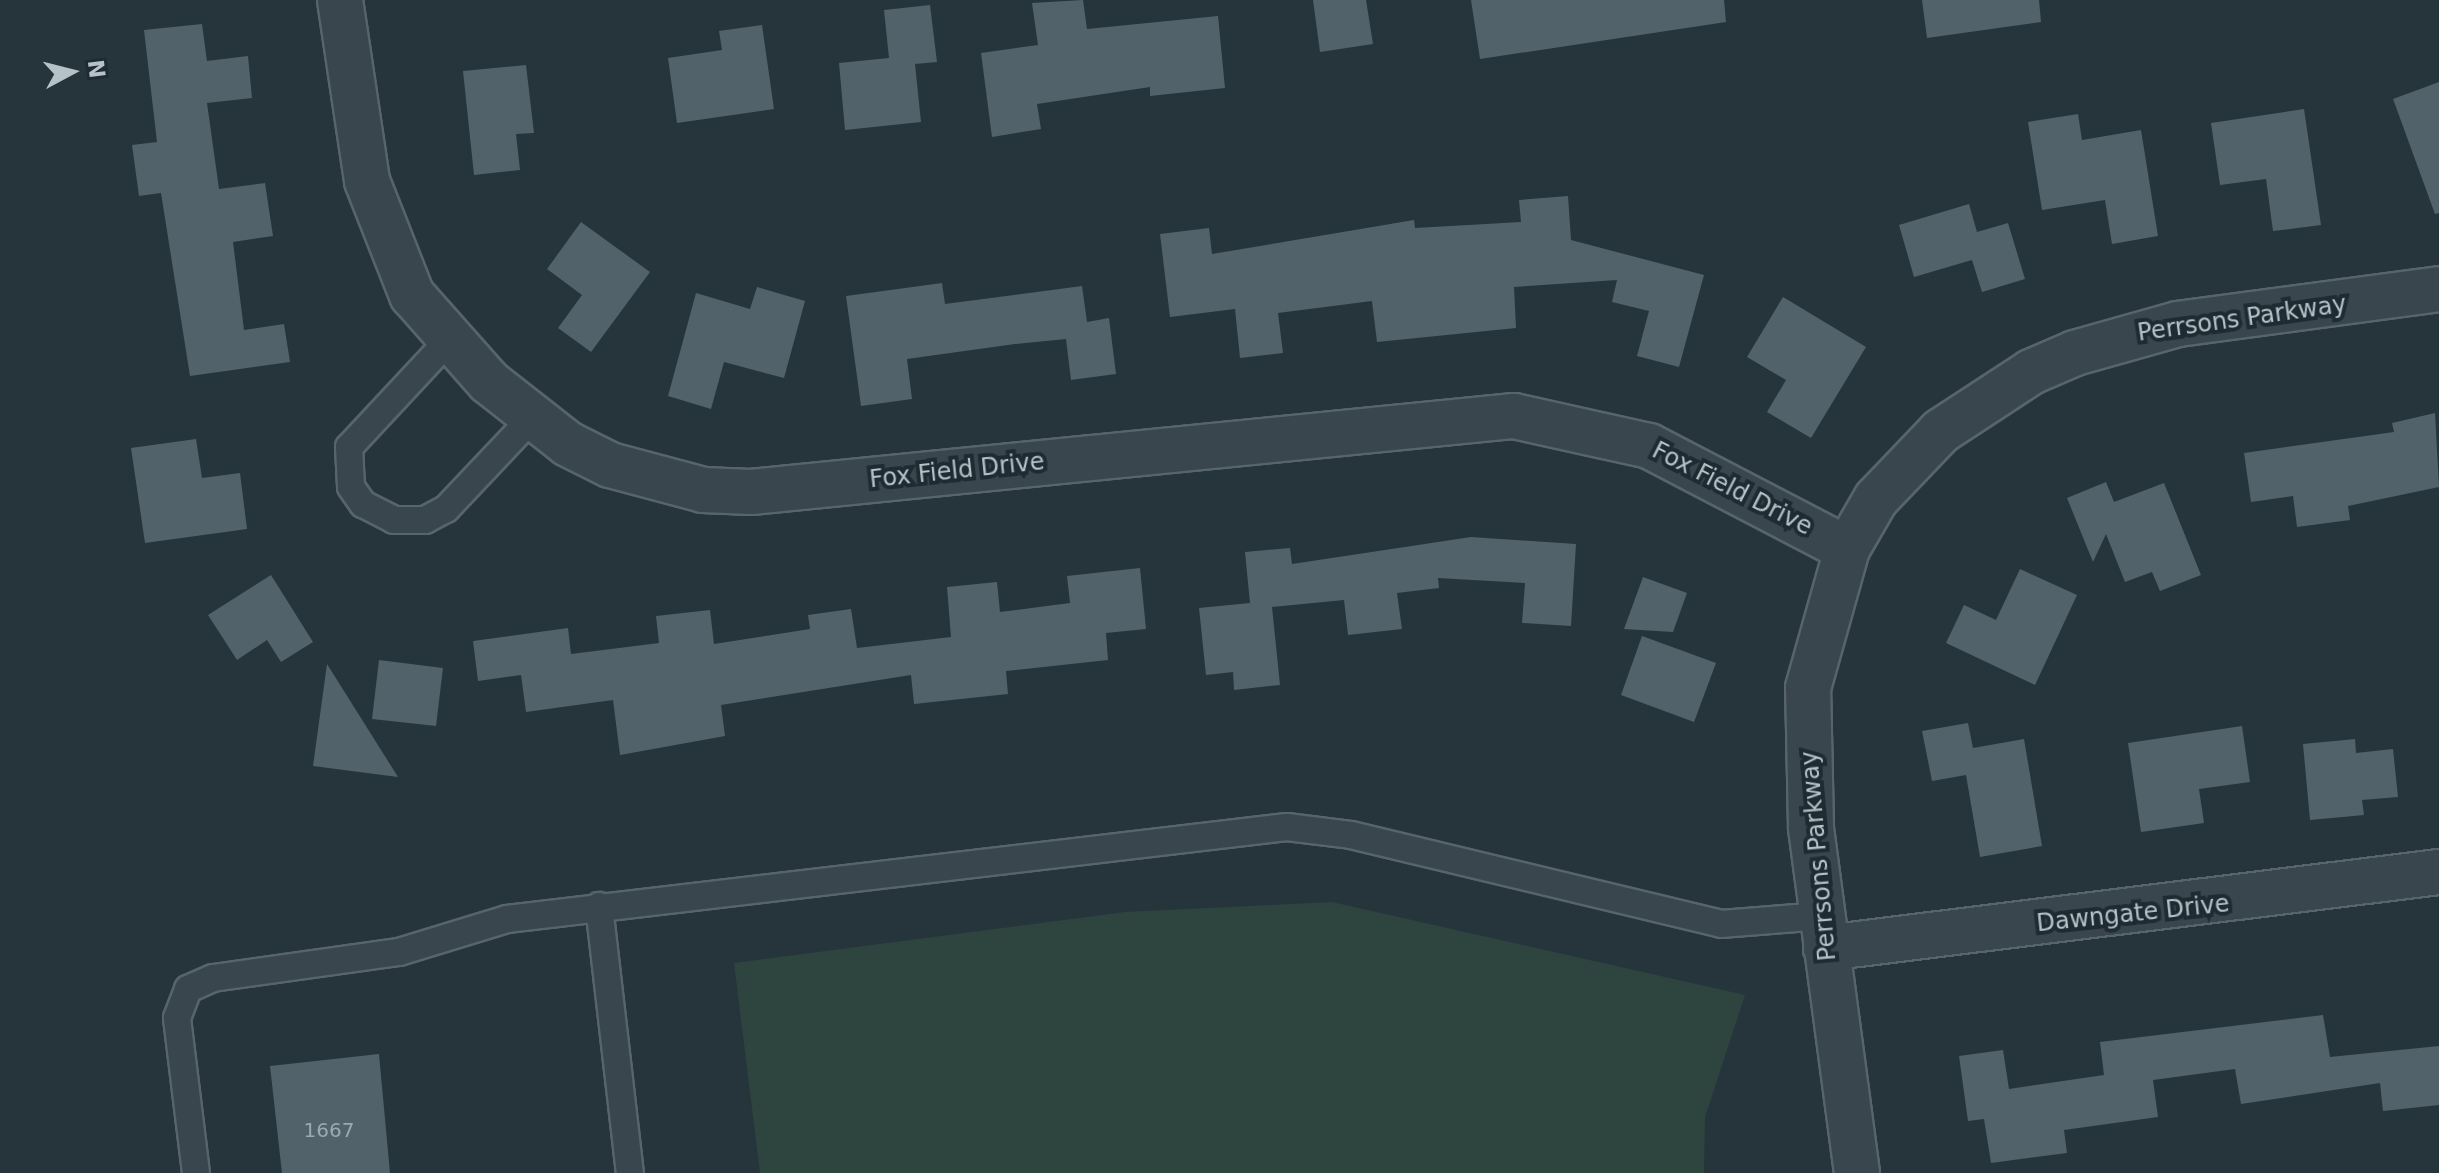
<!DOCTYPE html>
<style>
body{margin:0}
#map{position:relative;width:2439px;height:1173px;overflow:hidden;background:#26353c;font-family:"DejaVu Sans",sans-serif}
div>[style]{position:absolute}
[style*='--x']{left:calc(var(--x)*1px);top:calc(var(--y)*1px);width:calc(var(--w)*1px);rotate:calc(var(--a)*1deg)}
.green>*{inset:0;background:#2e443f}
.building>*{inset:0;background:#51626a}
.roads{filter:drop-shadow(2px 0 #58646b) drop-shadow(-2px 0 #58646b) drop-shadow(0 2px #58646b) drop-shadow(0 -2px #58646b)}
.lane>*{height:26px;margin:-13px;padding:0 13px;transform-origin:13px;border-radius:13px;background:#3a464d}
.street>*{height:44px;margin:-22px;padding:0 22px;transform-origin:22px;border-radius:22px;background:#3a464d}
span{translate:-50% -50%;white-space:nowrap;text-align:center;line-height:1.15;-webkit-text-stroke:8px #1f2b32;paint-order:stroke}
.number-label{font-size:20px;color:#9da9b0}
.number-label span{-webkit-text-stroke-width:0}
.street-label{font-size:24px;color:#b6c1c8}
.north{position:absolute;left:32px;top:32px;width:80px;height:80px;-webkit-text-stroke:6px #1f2b32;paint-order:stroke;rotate:83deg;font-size:22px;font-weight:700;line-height:32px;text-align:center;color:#b6c1c8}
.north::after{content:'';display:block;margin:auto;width:28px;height:36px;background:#b6c1c8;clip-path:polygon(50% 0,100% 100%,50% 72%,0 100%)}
</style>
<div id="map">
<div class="green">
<div style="clip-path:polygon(1332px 902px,1745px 995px,1705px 1117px,1704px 1173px,760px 1173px,734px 963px,1125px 912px)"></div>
</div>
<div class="building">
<div style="clip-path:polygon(1083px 0,1087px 29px,1218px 16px,1225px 88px,1150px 96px,1150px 87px,1037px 104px,1041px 129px,992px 137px,981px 53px,1038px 45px,1032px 3px)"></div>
<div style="clip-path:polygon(1313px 0,1366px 0,1373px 44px,1320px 52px)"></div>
<div style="clip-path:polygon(1471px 0,1724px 0,1726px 22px,1480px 59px)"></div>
<div style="clip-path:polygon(1922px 0,2039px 0,2041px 22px,1927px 38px)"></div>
<div style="clip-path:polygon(930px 5px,937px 62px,915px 64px,921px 122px,845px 130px,839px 63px,889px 58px,884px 10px)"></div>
<div style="clip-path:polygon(202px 24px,207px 61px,248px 56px,252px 98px,207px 103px,219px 189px,265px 183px,273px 236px,233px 242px,244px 330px,284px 324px,290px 362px,190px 376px,161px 193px,139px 196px,132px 145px,157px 142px,144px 30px)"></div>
<div style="clip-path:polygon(762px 25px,774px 109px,677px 123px,668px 58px,722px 50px,719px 31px)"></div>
<div style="clip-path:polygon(526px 65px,534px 133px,516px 134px,520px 170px,474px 175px,463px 71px)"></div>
<div style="clip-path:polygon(2439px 82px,2439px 213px,2435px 214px,2393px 99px)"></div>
<div style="clip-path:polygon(2304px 109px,2321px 225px,2273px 231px,2266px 179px,2220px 185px,2211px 123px)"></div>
<div style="clip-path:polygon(2078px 114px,2082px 140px,2141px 130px,2158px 236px,2112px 244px,2105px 200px,2042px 210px,2028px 122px)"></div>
<div style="clip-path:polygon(1568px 196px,1571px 240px,1704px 275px,1679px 367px,1637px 356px,1649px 311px,1612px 302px,1617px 280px,1514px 287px,1516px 328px,1377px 342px,1372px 301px,1278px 313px,1283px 353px,1240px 358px,1235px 309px,1170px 317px,1160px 234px,1209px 228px,1212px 254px,1414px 220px,1415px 228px,1521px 222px,1519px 200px)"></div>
<div style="clip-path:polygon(1969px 204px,1977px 232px,2008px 223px,2025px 279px,1982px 292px,1972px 260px,1914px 277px,1899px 225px)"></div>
<div style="clip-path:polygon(581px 222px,650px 272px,591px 352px,558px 328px,582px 295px,547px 269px)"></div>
<div style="clip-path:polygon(942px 283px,945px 304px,1082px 286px,1087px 322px,1109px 318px,1116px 374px,1071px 380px,1066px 339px,1015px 344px,907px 359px,912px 399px,861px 406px,846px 296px)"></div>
<div style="clip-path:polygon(757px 287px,805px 301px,784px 378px,724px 362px,711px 409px,668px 396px,696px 293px,750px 309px)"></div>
<div style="clip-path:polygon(1783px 297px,1866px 347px,1811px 438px,1767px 412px,1786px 380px,1747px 357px)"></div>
<div style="clip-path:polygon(2435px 413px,2439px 487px,2348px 506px,2350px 520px,2297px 527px,2293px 496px,2251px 502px,2244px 453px,2394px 432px,2392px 423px)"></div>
<div style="clip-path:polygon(196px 439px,202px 478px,240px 473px,247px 529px,145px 543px,131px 448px)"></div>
<div style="clip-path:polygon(2106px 482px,2114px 502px,2164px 483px,2201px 575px,2160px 591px,2152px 572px,2125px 582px,2106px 534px,2093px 562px,2067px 498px)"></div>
<div style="clip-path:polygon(1471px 537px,1576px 544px,1571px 626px,1522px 623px,1525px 583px,1438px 578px,1439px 588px,1397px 593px,1402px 629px,1348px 635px,1344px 600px,1272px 607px,1280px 685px,1234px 690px,1233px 672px,1206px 675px,1199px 608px,1250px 603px,1245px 552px,1290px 548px,1292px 564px)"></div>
<div style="clip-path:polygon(1140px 568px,1146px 629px,1106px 633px,1108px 660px,1006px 671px,1008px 694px,914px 704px,911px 675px,721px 705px,725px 736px,620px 755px,613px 700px,526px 712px,521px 675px,478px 681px,473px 641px,568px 628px,571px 654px,659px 643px,656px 616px,710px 610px,714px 644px,810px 629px,808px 615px,851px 609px,857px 648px,951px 637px,947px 587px,997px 582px,1000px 612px,1070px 603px,1067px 576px)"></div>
<div style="clip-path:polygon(2020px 569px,2077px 595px,2035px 685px,1946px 643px,1964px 605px,1996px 620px)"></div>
<div style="clip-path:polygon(271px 575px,313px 642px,281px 662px,267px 640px,237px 660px,208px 615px)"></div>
<div style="clip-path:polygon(1643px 577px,1687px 593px,1673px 632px,1624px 629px)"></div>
<div style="clip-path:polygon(1642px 636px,1716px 663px,1694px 722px,1621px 695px)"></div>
<div style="clip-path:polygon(379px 660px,443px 668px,436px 726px,372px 719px)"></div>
<div style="clip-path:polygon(327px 664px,398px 777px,313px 766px)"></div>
<div style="clip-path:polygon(1968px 723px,1973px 748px,2024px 739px,2042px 846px,1980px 857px,1966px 775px,1932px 781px,1922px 731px)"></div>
<div style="clip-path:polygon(2242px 726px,2250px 782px,2199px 789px,2204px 823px,2141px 832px,2128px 743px)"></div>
<div style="clip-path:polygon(2355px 739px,2356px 753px,2393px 749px,2398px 797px,2362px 800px,2364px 815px,2310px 820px,2303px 744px)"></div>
<div style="clip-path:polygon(2323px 1015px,2330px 1057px,2439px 1046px,2439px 1105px,2383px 1111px,2380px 1083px,2241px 1104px,2235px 1069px,2153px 1080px,2158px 1117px,2064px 1130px,2067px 1153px,1991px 1163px,1984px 1119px,1968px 1121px,1959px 1056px,2003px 1050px,2009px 1089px,2104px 1075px,2100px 1042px)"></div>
<div style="clip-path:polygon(379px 1054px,390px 1173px,282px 1173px,270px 1066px)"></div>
</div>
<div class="roads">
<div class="lane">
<div style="--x:448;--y:341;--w:145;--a:133"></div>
<div style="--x:349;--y:447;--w:40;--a:87.1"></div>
<div style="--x:351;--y:487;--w:21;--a:55"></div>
<div style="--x:363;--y:504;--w:35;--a:27"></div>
<div style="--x:394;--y:520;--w:31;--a:0"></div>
<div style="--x:425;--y:520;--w:24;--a:-28"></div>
<div style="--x:446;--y:509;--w:125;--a:-46.6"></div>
<div style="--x:599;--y:906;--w:269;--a:83.4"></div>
<div style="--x:196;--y:1173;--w:156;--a:-97"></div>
<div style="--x:177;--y:1018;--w:31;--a:-69"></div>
<div style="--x:188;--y:989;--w:27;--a:-24"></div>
<div style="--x:213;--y:978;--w:188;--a:-8"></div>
<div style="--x:399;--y:952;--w:113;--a:-17"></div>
<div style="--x:507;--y:919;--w:785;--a:-6.73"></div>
<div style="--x:1287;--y:827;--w:64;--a:7.1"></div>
<div style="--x:1351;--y:835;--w:381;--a:13.5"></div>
<div style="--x:1721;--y:924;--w:101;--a:-4.5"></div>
</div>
<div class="street">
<div style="--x:340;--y:0;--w:183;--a:81.5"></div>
<div style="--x:367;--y:181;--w:123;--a:68.5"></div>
<div style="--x:412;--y:295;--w:116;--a:48.5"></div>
<div style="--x:489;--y:382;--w:100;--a:38.1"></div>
<div style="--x:568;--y:444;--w:47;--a:26.6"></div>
<div style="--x:610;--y:465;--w:96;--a:15"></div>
<div style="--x:703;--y:490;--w:48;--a:2.4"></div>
<div style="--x:751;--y:492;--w:767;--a:-5.69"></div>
<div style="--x:1514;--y:416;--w:138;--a:12.5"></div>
<div style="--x:1649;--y:446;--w:223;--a:27.5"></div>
<div style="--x:1826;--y:948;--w:618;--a:-7.07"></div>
<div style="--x:1857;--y:1173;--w:349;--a:-97.6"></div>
<div style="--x:1811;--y:827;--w:139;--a:-91.2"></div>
<div style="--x:1808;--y:688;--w:144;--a:-74.3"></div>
<div style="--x:1847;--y:549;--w:58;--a:-59.9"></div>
<div style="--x:1876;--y:499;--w:94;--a:-46.3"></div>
<div style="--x:1941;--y:431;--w:108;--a:-33.2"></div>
<div style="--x:2031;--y:372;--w:48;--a:-23.4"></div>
<div style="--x:2075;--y:353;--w:107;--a:-15.7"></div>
<div style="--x:2178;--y:324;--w:263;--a:-7.6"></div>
</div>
</div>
<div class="number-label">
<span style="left:329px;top:1130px">1667</span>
</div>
<div class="street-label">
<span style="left:2242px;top:319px;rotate:-8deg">Perrsons Parkway</span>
<span style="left:957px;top:471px;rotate:-6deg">Fox Field Drive</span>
<span style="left:1732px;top:489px;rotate:27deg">Fox Field Drive</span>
<span style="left:1819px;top:856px;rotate:-95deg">Perrsons Parkway</span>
<span style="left:2133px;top:914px;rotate:-6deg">Dawngate Drive</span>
</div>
<div class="north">N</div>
</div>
